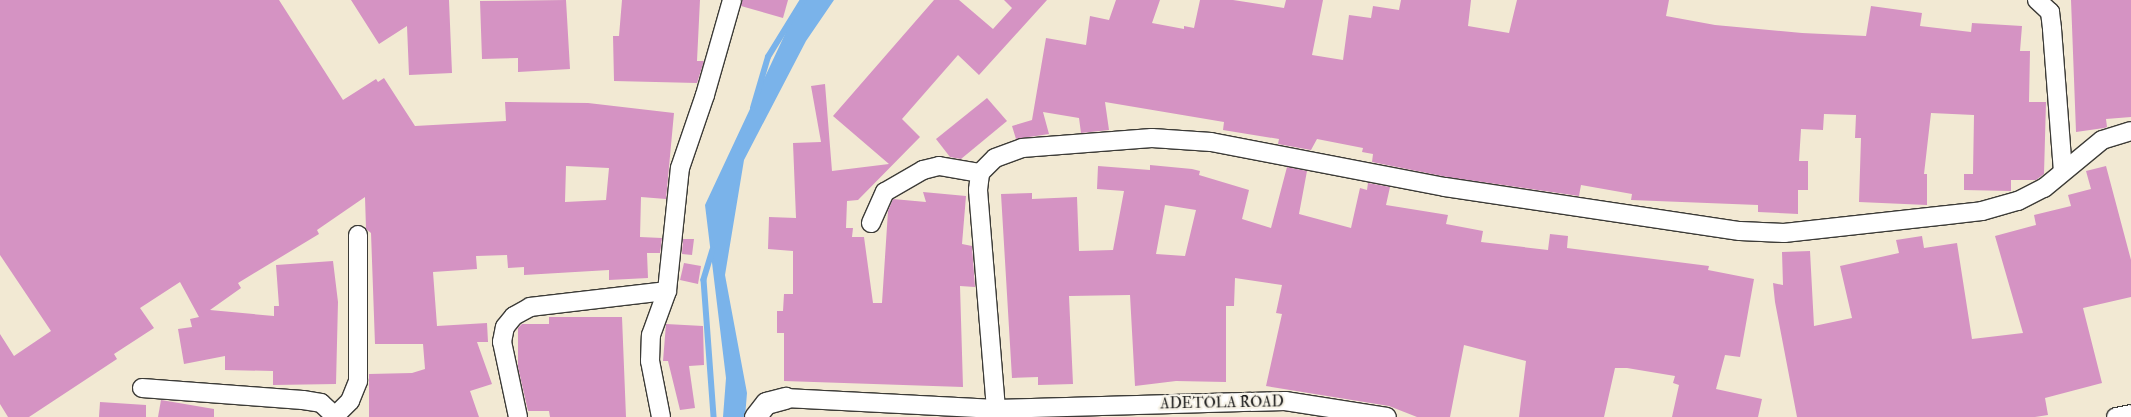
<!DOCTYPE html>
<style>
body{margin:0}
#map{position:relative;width:2131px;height:417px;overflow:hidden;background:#f2e9d3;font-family:"IM FELL Double Pica",serif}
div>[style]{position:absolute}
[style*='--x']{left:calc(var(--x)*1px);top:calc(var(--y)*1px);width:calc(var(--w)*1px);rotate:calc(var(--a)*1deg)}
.water>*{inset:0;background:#7ab3ea}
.stream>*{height:5.5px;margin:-2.75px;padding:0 2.75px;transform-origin:2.75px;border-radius:2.75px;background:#7ab3ea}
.building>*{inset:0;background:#d593c3}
.roads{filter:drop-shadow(1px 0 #3c3b37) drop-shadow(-1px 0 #3c3b37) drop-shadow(0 1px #3c3b37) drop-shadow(0 -1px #3c3b37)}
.minor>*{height:18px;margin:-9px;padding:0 9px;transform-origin:9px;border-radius:9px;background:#fff}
.tertiary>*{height:21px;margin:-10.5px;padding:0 10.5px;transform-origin:10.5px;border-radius:10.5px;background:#fff}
span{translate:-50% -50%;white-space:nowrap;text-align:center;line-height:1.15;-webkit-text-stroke:4.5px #f7f3e8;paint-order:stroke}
.street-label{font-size:15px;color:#1c1c1c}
</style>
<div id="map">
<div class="water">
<div style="clip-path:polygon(801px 0,834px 0,806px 41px,744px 160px,725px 275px,747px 393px,745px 417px,723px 417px,726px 378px,705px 205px)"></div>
</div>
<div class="stream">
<div style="--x:753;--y:108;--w:53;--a:-73.6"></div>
<div style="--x:768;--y:57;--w:67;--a:-58.4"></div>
<div style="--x:713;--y:250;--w:31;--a:107"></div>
<div style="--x:704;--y:280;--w:137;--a:85.8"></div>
</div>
<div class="building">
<div style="clip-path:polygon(evenodd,0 0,279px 0,343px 100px,376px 79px,378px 82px,384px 78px,415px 126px,506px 121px,505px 102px,588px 103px,674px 113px,666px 199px,641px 197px,640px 237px,662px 238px,660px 253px,647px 253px,648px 278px,609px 280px,609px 270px,524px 275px,524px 267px,508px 268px,507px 255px,476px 256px,477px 269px,433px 272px,437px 326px,487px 323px,488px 342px,477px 342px,492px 384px,470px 391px,479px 417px,369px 417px,369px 374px,412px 373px,425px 369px,423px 344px,375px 344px,371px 233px,366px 229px,365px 197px,317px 230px,319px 234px,238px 283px,241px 288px,210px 310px,274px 316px,274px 306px,279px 306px,276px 265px,333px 261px,338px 302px,336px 384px,273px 385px,273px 371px,225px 370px,225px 356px,184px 364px,178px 329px,192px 327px,190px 319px,199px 317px,180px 282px,140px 308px,154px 328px,114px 354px,117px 359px,29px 417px,8px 417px,0 404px,0 334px,14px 356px,51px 331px,0 255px,0 0,566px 166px,609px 168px,606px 200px,565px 202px,566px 166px)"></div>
<div style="clip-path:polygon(351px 0,449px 0,452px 73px,409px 75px,407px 26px,379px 44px)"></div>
<div style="clip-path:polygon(566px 0,570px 69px,518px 72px,518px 58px,482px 59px,480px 1px)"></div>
<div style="clip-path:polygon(622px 0,700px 0,697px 61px,704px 61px,697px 83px,614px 81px,613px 36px,619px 36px)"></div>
<div style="clip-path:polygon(742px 0,788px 0,783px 18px,741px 6px)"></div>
<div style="clip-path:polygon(934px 0,959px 0,993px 29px,1012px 8px,1004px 0,1047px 0,979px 75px,958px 55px,902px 119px,920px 137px,858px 200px,847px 201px,846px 228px,853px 228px,852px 237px,864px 237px,873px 303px,882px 303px,888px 211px,893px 199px,926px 202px,923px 192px,966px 196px,962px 244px,972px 246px,975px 287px,960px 286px,963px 387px,784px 381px,784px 333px,777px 333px,777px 311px,783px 311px,784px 294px,793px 294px,793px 251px,768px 249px,769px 217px,796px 218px,793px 143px,821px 142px,811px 86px,825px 84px,832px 171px,889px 164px,833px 116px)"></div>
<div style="clip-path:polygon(1116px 0,1160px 0,1152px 23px,1184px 29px,1184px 26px,1194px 28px,1200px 0,1233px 0,1284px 8px,1286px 0,1323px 0,1312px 55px,1343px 60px,1349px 15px,1371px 18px,1373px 6px,1399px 10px,1401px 0,1471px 0,1468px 26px,1509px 33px,1517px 0,1669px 0,1666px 16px,1715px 25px,1802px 33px,1866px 36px,1871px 6px,1922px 13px,1920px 26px,1971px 32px,1972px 23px,2022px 26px,2020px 51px,2030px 51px,2029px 102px,2046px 102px,2044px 174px,2036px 180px,2011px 180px,2011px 191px,1964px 190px,1964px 174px,1973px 174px,1974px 115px,1931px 113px,1924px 174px,1927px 174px,1927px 205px,1859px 202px,1861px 138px,1855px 138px,1856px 115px,1824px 114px,1823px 130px,1801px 129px,1799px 161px,1808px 161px,1808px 190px,1798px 190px,1798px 214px,1758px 212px,1758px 205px,1631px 200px,1632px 194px,1581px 185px,1579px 196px,1447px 177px,1372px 162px,1373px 154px,1362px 152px,1363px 148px,1317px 139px,1311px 150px,1278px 144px,1279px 139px,1223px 130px,1224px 122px,1105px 102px,1109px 130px,1081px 133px,1079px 118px,1043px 112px,1049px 134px,1016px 139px,1012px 126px,1032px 120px,1046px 38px,1086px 45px,1090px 16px,1109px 20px)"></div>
<div style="clip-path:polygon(2071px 0,2131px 0,2131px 117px,2106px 119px,2107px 127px,2104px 128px,2076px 132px)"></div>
<div style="clip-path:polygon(987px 98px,1007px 121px,961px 159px,950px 157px,936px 139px)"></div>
<div style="clip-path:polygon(evenodd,1150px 165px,1192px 169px,1200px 171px,1199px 175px,1249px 190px,1242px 219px,1271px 228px,1287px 167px,1307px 171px,1299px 214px,1351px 228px,1360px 188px,1367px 190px,1368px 183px,1390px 187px,1386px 205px,1448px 215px,1446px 224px,1483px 231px,1481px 242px,1548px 250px,1550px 234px,1568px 236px,1567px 248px,1709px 266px,1708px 270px,1754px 279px,1740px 357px,1725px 355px,1716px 389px,1762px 399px,1758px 417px,1672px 417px,1679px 385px,1673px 383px,1675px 376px,1627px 368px,1615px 368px,1604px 417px,1519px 417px,1526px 361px,1464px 345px,1450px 417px,1417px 417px,1389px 406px,1266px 386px,1282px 314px,1276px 313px,1282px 285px,1235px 278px,1234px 306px,1226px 306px,1226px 382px,1176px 381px,1135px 386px,1130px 295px,1069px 296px,1073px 384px,1038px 385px,1038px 377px,1012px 378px,1001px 194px,1032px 193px,1032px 199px,1077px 197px,1079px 251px,1113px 250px,1124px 191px,1097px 189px,1098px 166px,1150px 170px,1150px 165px,1165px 205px,1196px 210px,1185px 256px,1156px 254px,1165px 205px)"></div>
<div style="clip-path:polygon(2106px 166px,2131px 260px,2131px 297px,2083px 308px,2102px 383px,2045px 398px,2048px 415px,2035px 417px,1797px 417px,1775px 302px,1773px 283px,1783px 285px,1782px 252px,1810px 251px,1814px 326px,1852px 318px,1840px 266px,1899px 253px,1896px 240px,1922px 236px,1924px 248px,1957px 243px,1972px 339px,2023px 333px,1995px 236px,2036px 225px,2034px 215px,2071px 206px,2068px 195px,2091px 189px,2086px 171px)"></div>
<div style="clip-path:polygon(683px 239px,694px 239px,692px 255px,682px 254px)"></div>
<div style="clip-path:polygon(684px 263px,701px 266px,698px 284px,680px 280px)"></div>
<div style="clip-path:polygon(549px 317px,622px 317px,626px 417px,550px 417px,549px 411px,528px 411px,518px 367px,518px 328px,522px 324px,549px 324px)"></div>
<div style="clip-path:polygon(666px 324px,703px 326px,704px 365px,689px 366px,695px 408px,680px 410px,668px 361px,663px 361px)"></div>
<div style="clip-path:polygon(161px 400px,214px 409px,214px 417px,158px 417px)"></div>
<div style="clip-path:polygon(100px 402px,146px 405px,146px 417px,99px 417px)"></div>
</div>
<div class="roads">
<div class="minor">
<div style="--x:2037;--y:0;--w:18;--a:43"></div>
<div style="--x:2050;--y:12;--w:17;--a:83"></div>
<div style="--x:2052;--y:29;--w:142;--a:85.6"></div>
<div style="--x:871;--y:223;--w:34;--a:-66"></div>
<div style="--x:885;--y:192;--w:44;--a:-30.1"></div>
<div style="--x:923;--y:170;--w:16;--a:-14"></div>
<div style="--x:939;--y:166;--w:42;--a:9.7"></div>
<div style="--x:142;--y:388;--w:161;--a:4.3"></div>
<div style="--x:303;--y:400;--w:18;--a:9"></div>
<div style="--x:321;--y:403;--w:21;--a:43"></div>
<div style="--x:785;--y:398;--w:211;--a:3"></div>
<div style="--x:996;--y:409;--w:289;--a:-1.6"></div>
<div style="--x:1285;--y:401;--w:103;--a:8.9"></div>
<div style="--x:996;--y:409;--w:220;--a:-94.7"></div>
<div style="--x:978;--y:190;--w:17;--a:-83"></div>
<div style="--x:980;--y:173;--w:21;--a:-45"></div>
<div style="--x:995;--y:158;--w:29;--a:-20"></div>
<div style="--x:1022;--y:148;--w:130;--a:-4.4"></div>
<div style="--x:1152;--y:138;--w:59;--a:3.9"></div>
<div style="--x:1211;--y:142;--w:238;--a:10.9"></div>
<div style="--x:1445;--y:187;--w:298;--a:8.5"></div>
<div style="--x:1740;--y:231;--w:44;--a:2.6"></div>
<div style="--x:1784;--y:233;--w:199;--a:-6.3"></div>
<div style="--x:1982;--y:211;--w:37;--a:-16"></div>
<div style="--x:2018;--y:201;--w:29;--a:-27"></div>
<div style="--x:2044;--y:188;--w:75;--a:-39.6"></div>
<div style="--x:2102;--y:140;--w:30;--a:-17"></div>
<div style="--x:336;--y:415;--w:20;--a:-45"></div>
<div style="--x:350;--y:401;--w:22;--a:-68"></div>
<div style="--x:358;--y:381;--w:146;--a:-90"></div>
<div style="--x:518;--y:417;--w:77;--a:-102"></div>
<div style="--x:502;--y:342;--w:15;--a:-79"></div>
<div style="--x:505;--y:327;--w:14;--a:-51"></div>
<div style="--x:514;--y:316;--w:18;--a:-29"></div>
<div style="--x:530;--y:307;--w:138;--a:-6.7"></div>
<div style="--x:661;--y:417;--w:57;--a:-101.1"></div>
<div style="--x:650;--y:361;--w:26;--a:-88"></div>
<div style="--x:651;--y:335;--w:47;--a:-70"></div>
<div style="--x:667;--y:291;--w:124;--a:-84"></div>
<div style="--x:680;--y:168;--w:77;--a:-71.1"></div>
<div style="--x:705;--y:95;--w:99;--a:-74.1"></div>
<div style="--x:2116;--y:417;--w:15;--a:-11"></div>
</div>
<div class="tertiary">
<div style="--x:755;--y:417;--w:18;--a:-52"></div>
<div style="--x:766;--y:403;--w:20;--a:-15"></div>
</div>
</div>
<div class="street-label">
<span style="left:1222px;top:403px;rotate:-1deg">ADETOLA ROAD</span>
</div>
</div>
